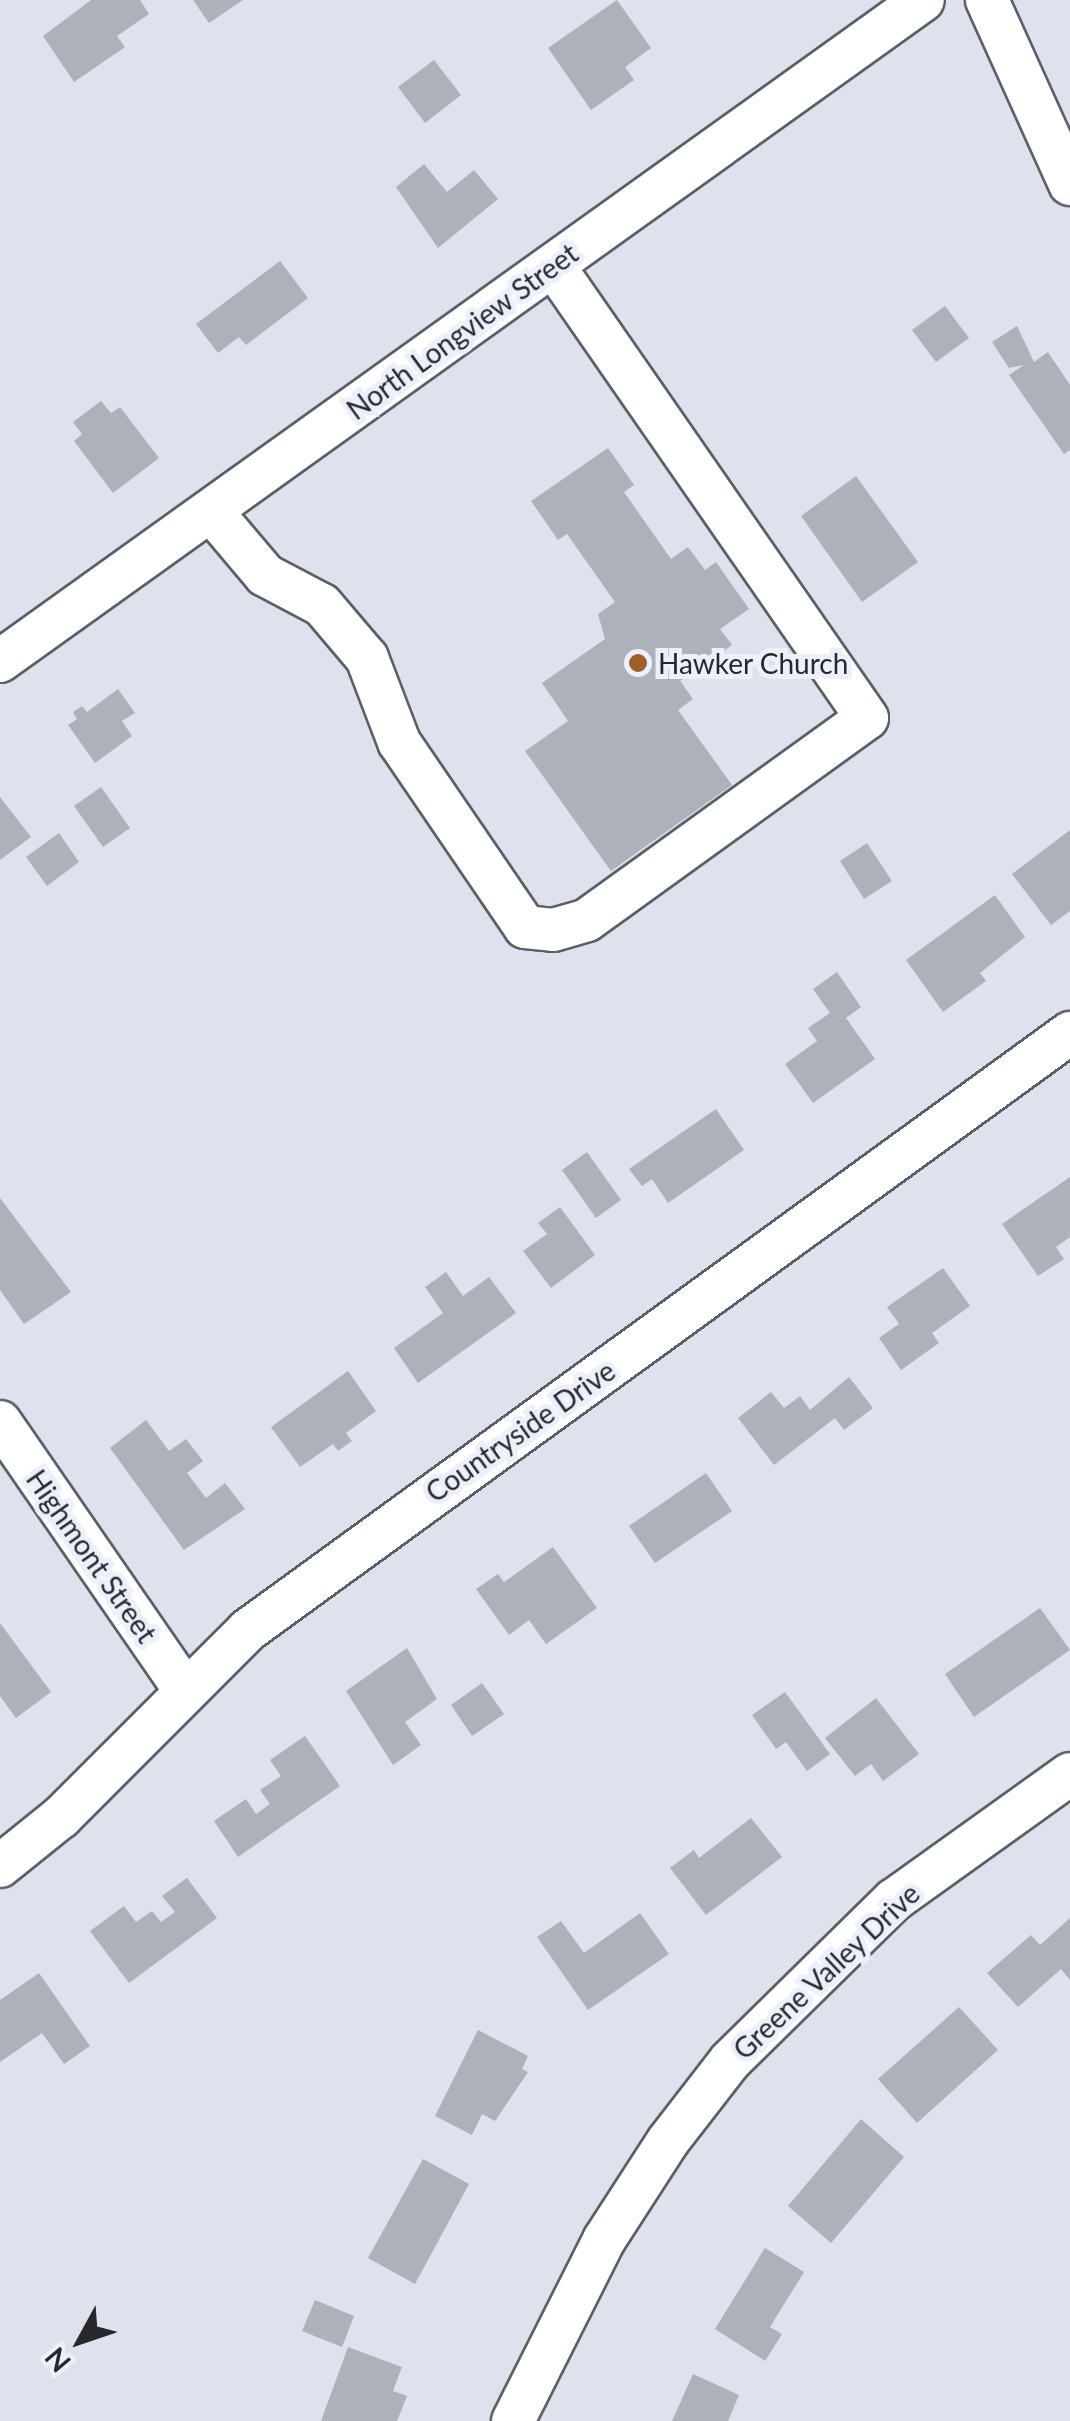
<!DOCTYPE html>
<style>
body{margin:0}
#map{position:relative;width:1070px;height:2421px;overflow:hidden;background:#dee2ed;font-family:Lato,sans-serif}
div>[style]{position:absolute}
[style*='--x']{left:calc(var(--x)*1px);top:calc(var(--y)*1px);width:calc(var(--w)*1px);rotate:calc(var(--a)*1deg)}
.building>*{inset:0;background:#acb1ba}
.roads{filter:drop-shadow(2px 0 #5b5f68) drop-shadow(-2px 0 #5b5f68) drop-shadow(0 2px #5b5f68) drop-shadow(0 -2px #5b5f68)}
.minor>*{height:42px;margin:-21px;padding:0 21px;transform-origin:21px;border-radius:21px;background:#fff}
.dots>*{width:28px;height:28px;translate:-50% -50%;box-sizing:border-box;border:5px solid #ebf0fa;border-radius:50%}
span{translate:-50% -50%;white-space:nowrap;text-align:center;line-height:1.15;-webkit-text-stroke:10px #ebf0fa;paint-order:stroke}
.street-label{font-size:28px;color:#27282c}
.poi-label{font-size:28px;color:#27282c}
.left{translate:0 -50%;text-align:left}
.north{position:absolute;left:30px;top:2291px;width:100px;height:100px;-webkit-text-stroke:8px #ebf0fa;paint-order:stroke;rotate:230deg;font-size:28px;font-weight:700;line-height:40px;text-align:center;color:#27282c}
.north::after{content:'';display:block;margin:auto;width:35px;height:45px;background:#27282c;clip-path:polygon(50% 0,100% 100%,50% 72%,0 100%)}
</style>
<div id="map">
<div class="building">
<div style="clip-path:polygon(91px 0,140px 0,149px 14px,117px 36px,125px 47px,74px 82px,43px 36px)"></div>
<div style="clip-path:polygon(193px 0,243px 0,209px 23px)"></div>
<div style="clip-path:polygon(617px 0,651px 48px,625px 67px,634px 80px,591px 110px,548px 48px)"></div>
<div style="clip-path:polygon(434px 60px,461px 95px,425px 123px,398px 87px)"></div>
<div style="clip-path:polygon(424px 164px,447px 192px,474px 170px,498px 199px,438px 248px,396px 187px)"></div>
<div style="clip-path:polygon(280px 261px,308px 298px,246px 345px,239px 337px,218px 353px,196px 324px)"></div>
<div style="clip-path:polygon(945px 306px,969px 338px,936px 362px,912px 330px)"></div>
<div style="clip-path:polygon(1017px 326px,1034px 362px,1048px 352px,1070px 385px,1070px 450px,1064px 454px,1009px 375px,1024px 365px,1009px 368px,992px 342px)"></div>
<div style="clip-path:polygon(101px 401px,111px 413px,120px 407px,159px 458px,113px 493px,74px 441px,82px 434px,73px 422px)"></div>
<div style="clip-path:polygon(608px 448px,634px 485px,624px 492px,671px 559px,688px 547px,705px 570px,716px 562px,749px 609px,720px 629px,732px 645px,680px 681px,693px 699px,678px 710px,732px 785px,611px 871px,525px 751px,568px 721px,542px 683px,605px 639px,598px 614px,615px 602px,567px 534px,558px 540px,531px 501px)"></div>
<div style="clip-path:polygon(856px 476px,918px 562px,862px 602px,801px 516px)"></div>
<div style="clip-path:polygon(118px 689px,135px 713px,122px 721px,132px 736px,95px 763px,68px 725px,77px 719px,73px 712px,82px 706px,87px 712px)"></div>
<div style="clip-path:polygon(101px 787px,130px 828px,103px 847px,74px 806px)"></div>
<div style="clip-path:polygon(0 797px,31px 837px,0 860px)"></div>
<div style="clip-path:polygon(1070px 830px,1070px 911px,1051px 925px,1012px 874px)"></div>
<div style="clip-path:polygon(59px 833px,79px 862px,47px 886px,26px 857px)"></div>
<div style="clip-path:polygon(867px 843px,892px 881px,864px 899px,840px 861px)"></div>
<div style="clip-path:polygon(995px 895px,1025px 937px,980px 973px,986px 981px,943px 1012px,906px 960px)"></div>
<div style="clip-path:polygon(837px 972px,861px 1007px,846px 1018px,875px 1059px,813px 1103px,785px 1064px,817px 1041px,808px 1028px,830px 1013px,813px 989px)"></div>
<div style="clip-path:polygon(716px 1109px,744px 1150px,668px 1203px,652px 1179px,642px 1186px,629px 1169px)"></div>
<div style="clip-path:polygon(587px 1152px,621px 1200px,596px 1218px,562px 1170px)"></div>
<div style="clip-path:polygon(1070px 1177px,1070px 1237px,1056px 1247px,1064px 1259px,1038px 1276px,1002px 1224px)"></div>
<div style="clip-path:polygon(0 1198px,71px 1292px,24px 1324px,0 1290px)"></div>
<div style="clip-path:polygon(560px 1207px,595px 1255px,551px 1288px,523px 1251px,547px 1234px,538px 1223px)"></div>
<div style="clip-path:polygon(943px 1268px,970px 1306px,932px 1333px,939px 1343px,901px 1370px,879px 1338px,899px 1324px,887px 1307px)"></div>
<div style="clip-path:polygon(446px 1272px,463px 1296px,489px 1277px,516px 1313px,418px 1383px,394px 1348px,443px 1313px,425px 1287px)"></div>
<div style="clip-path:polygon(348px 1371px,376px 1411px,346px 1433px,352px 1441px,338px 1451px,333px 1444px,300px 1467px,271px 1427px)"></div>
<div style="clip-path:polygon(849px 1377px,873px 1408px,844px 1430px,835px 1418px,774px 1465px,738px 1418px,771px 1392px,784px 1408px,800px 1396px,810px 1410px)"></div>
<div style="clip-path:polygon(146px 1420px,169px 1451px,186px 1439px,203px 1461px,187px 1473px,206px 1498px,225px 1483px,245px 1509px,184px 1550px,110px 1448px)"></div>
<div style="clip-path:polygon(706px 1473px,732px 1511px,655px 1563px,629px 1526px)"></div>
<div style="clip-path:polygon(553px 1547px,597px 1608px,546px 1644px,529px 1620px,509px 1635px,476px 1589px,498px 1574px,504px 1582px)"></div>
<div style="clip-path:polygon(1040px 1608px,1070px 1650px,974px 1717px,945px 1674px)"></div>
<div style="clip-path:polygon(0 1623px,51px 1692px,16px 1718px,0 1696px)"></div>
<div style="clip-path:polygon(407px 1648px,437px 1699px,405px 1722px,421px 1745px,393px 1765px,346px 1691px)"></div>
<div style="clip-path:polygon(482px 1683px,504px 1714px,472px 1736px,451px 1705px)"></div>
<div style="clip-path:polygon(785px 1692px,830px 1754px,807px 1771px,786px 1742px,776px 1749px,752px 1715px)"></div>
<div style="clip-path:polygon(876px 1698px,919px 1754px,883px 1781px,871px 1764px,855px 1776px,825px 1738px)"></div>
<div style="clip-path:polygon(305px 1736px,340px 1786px,238px 1857px,214px 1821px,246px 1799px,256px 1814px,270px 1804px,260px 1790px,281px 1776px,270px 1760px)"></div>
<div style="clip-path:polygon(751px 1818px,782px 1857px,706px 1915px,670px 1868px,694px 1850px,699px 1858px)"></div>
<div style="clip-path:polygon(187px 1878px,217px 1918px,129px 1983px,90px 1931px,124px 1906px,136px 1922px,152px 1911px,161px 1922px,175px 1912px,162px 1896px)"></div>
<div style="clip-path:polygon(640px 1913px,669px 1954px,588px 2010px,537px 1937px,561px 1921px,584px 1953px)"></div>
<div style="clip-path:polygon(1070px 1918px,1070px 1980px,1061px 1969px,1018px 2007px,987px 1973px,1031px 1935px,1040px 1945px)"></div>
<div style="clip-path:polygon(39px 1973px,90px 2046px,64px 2064px,42px 2033px,0 2062px,0 2000px)"></div>
<div style="clip-path:polygon(959px 2007px,998px 2050px,917px 2123px,878px 2079px)"></div>
<div style="clip-path:polygon(478px 2030px,528px 2056px,522px 2069px,528px 2072px,495px 2121px,482px 2114px,472px 2135px,435px 2116px)"></div>
<div style="clip-path:polygon(861px 2119px,904px 2157px,831px 2243px,788px 2206px)"></div>
<div style="clip-path:polygon(423px 2159px,469px 2184px,415px 2284px,368px 2258px)"></div>
<div style="clip-path:polygon(765px 2248px,804px 2272px,770px 2327px,782px 2334px,765px 2361px,715px 2329px)"></div>
<div style="clip-path:polygon(315px 2300px,354px 2316px,342px 2347px,302px 2331px)"></div>
<div style="clip-path:polygon(348px 2347px,402px 2367px,393px 2391px,407px 2396px,397px 2421px,321px 2421px)"></div>
<div style="clip-path:polygon(693px 2374px,739px 2395px,728px 2421px,672px 2421px)"></div>
</div>
<div class="roads">
<div class="minor">
<div style="--x:987;--y:0;--w:202;--a:65.7"></div>
<div style="--x:211;--y:511;--w:84;--a:49.8"></div>
<div style="--x:265;--y:575;--w:64;--a:27.8"></div>
<div style="--x:322;--y:605;--w:70;--a:49.7"></div>
<div style="--x:367;--y:658;--w:90;--a:69.1"></div>
<div style="--x:399;--y:742;--w:224;--a:55.7"></div>
<div style="--x:525;--y:927;--w:28;--a:6"></div>
<div style="--x:553;--y:930;--w:35;--a:-16"></div>
<div style="--x:587;--y:920;--w:345;--a:-35.8"></div>
<div style="--x:867;--y:718;--w:551;--a:-124.73"></div>
<div style="--x:0;--y:661;--w:1135;--a:-35.61"></div>
<div style="--x:0;--y:1422;--w:326;--a:55.4"></div>
<div style="--x:0;--y:1866;--w:78;--a:-38.8"></div>
<div style="--x:61;--y:1817;--w:264;--a:-45"></div>
<div style="--x:248;--y:1630;--w:1016;--a:-35.99"></div>
<div style="--x:513;--y:2421;--w:203;--a:-63.3"></div>
<div style="--x:604;--y:2240;--w:118;--a:-57.1"></div>
<div style="--x:668;--y:2141;--w:101;--a:-52.2"></div>
<div style="--x:730;--y:2061;--w:230;--a:-44.5"></div>
<div style="--x:894;--y:1900;--w:216;--a:-35.6"></div>
</div>
</div>
<div class="dots">
<div style="left:638px;top:663px;background:#9f5e2a"></div>
</div>
<div class="street-label">
<span style="left:462px;top:331px;rotate:-36deg">North Longview Street</span>
<span style="left:520px;top:1431px;rotate:-35deg">Countryside Drive</span>
<span style="left:92px;top:1556px;rotate:55deg">Highmont Street</span>
<span style="left:826px;top:1971px;rotate:-43deg">Greene Valley Drive</span>
</div>
<div class="poi-label">
<span class="left" style="left:658px;top:663px">Hawker Church</span>
</div>
<div class="north">N</div>
</div>
